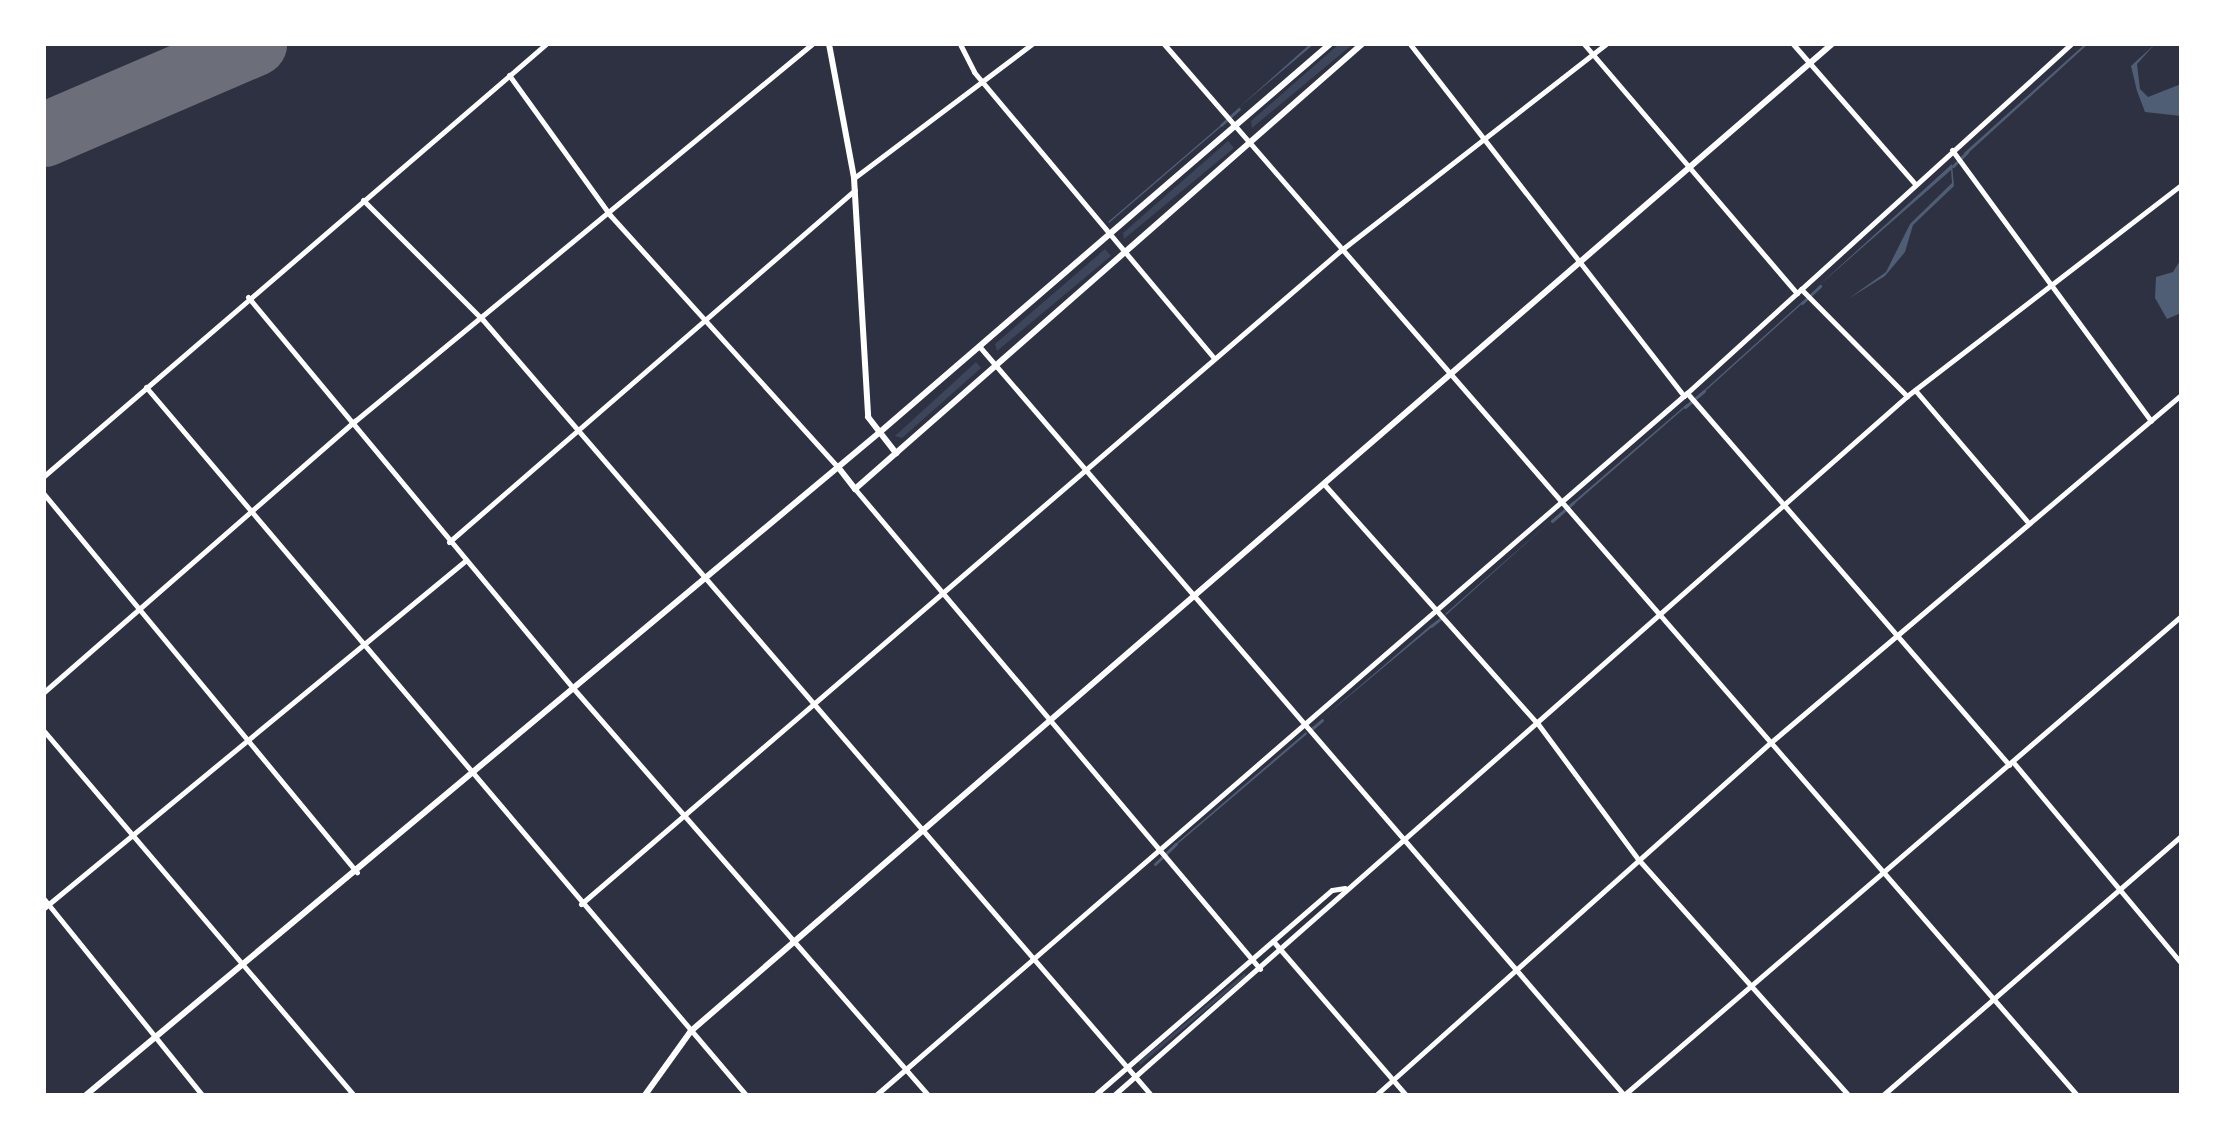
<!DOCTYPE html>
<style>
body{margin:0}
#map{position:relative;width:2225px;height:1139px;overflow:hidden;background:#2d3142;font-family:Arial,sans-serif}
div>[style]{position:absolute}
[style*='--x']{left:calc(var(--x)*1px);top:calc(var(--y)*1px);width:calc(var(--w)*1px);rotate:calc(var(--a)*1deg)}
.green>*{inset:0;background:#3c4559}
.water>*{inset:0;background:#4f5d75}
.stream>*{height:3px;margin:-1.5px;padding:0 1.5px;transform-origin:1.5px;border-radius:1.5px;background:#4f5d75}
.runway>*{height:64px;margin:-32px;padding:0 32px;transform-origin:32px;border-radius:32px;background:#6c6f7a}
.minor>*{height:5px;margin:-2.5px;padding:0 2.5px;transform-origin:2.5px;border-radius:2.5px;background:#fff}
.tertiary>*{height:6px;margin:-3px;padding:0 3px;transform-origin:3px;border-radius:3px;background:#fff}
span{translate:-50% -50%;white-space:nowrap;text-align:center;line-height:1.15;-webkit-text-stroke:6px #fff;paint-order:stroke}
.frame{position:absolute;inset:0;border:46px solid #fff;pointer-events:none}
</style>
<div id="map">
<div class="green">
<div style="clip-path:polygon(1339px 44px,1353px 44px,1252px 128px,1251px 121px)"></div>
<div style="clip-path:polygon(1228px 141px,1234px 148px,1124px 239px,1123px 233px)"></div>
<div style="clip-path:polygon(1105px 249px,1111px 256px,997px 351px,995px 344px)"></div>
<div style="clip-path:polygon(976px 362px,981px 368px,902px 438px,895px 436px)"></div>
<div style="clip-path:polygon(1245px 973px,1246px 976px,1140px 1065px,1139px 1062px)"></div>
</div>
<div class="water">
<div style="clip-path:polygon(1310px 44px,1314px 44px,1236px 110px)"></div>
<div style="clip-path:polygon(2085px 44px,2088px 44px,1966px 155px,1964px 153px)"></div>
<div style="clip-path:polygon(2155px 44px,2137px 64px,2140px 89px,2148px 97px,2181px 84px,2181px 116px,2145px 112px,2137px 91px,2131px 66px)"></div>
<div style="clip-path:polygon(1221px 125px,1222px 126px,1109px 223px,1108px 222px)"></div>
<div style="clip-path:polygon(1952px 164px,1954px 186px,1913px 225px,1905px 252px,1885px 276px,1848px 299px,1886px 272px,1910px 224px,1952px 183px,1951px 170px,1816px 288px)"></div>
<div style="clip-path:polygon(2181px 259px,2181px 313px,2167px 319px,2155px 298px,2156px 277px,2173px 272px)"></div>
<div style="clip-path:polygon(1803px 301px,1804px 302px,1702px 394px,1701px 393px)"></div>
<div style="clip-path:polygon(1687px 404px,1688px 405px,1573px 505px,1572px 503px)"></div>
<div style="clip-path:polygon(1554px 518px,1446px 615px,1445px 614px)"></div>
<div style="clip-path:polygon(1431px 625px,1432px 627px,1319px 721px)"></div>
<div style="clip-path:polygon(1306px 732px,1307px 734px,1174px 847px,1173px 846px)"></div>
</div>
<div class="stream">
<div style="--x:1221;--y:125;--w:24;--a:-42"></div>
<div style="--x:1953;--y:166;--w:20;--a:-45"></div>
<div style="--x:1802;--y:303;--w:25;--a:-43"></div>
<div style="--x:1685;--y:407;--w:25;--a:-40"></div>
<div style="--x:1552;--y:521;--w:28;--a:-41"></div>
<div style="--x:1431;--y:626;--w:16;--a:-38"></div>
<div style="--x:1309;--y:731;--w:17;--a:-40"></div>
<div style="--x:1155;--y:864;--w:29;--a:-44"></div>
</div>
<div class="runway">
<div style="--x:44;--y:135;--w:230;--a:-23.3"></div>
</div>
<div class="minor">
<div style="--x:960;--y:44;--w:31;--a:63"></div>
<div style="--x:974;--y:72;--w:373;--a:50"></div>
<div style="--x:1164;--y:44;--w:1392;--a:49.02"></div>
<div style="--x:1410;--y:44;--w:446;--a:52.1"></div>
<div style="--x:1584;--y:44;--w:328;--a:49.5"></div>
<div style="--x:1793;--y:44;--w:186;--a:48.9"></div>
<div style="--x:509;--y:75;--w:173;--a:54.2"></div>
<div style="--x:610;--y:215;--w:340;--a:47.9"></div>
<div style="--x:1952;--y:150;--w:336;--a:53.7"></div>
<div style="--x:854;--y:178;--w:223;--a:-37"></div>
<div style="--x:363;--y:200;--w:170;--a:45"></div>
<div style="--x:483;--y:320;--w:1023;--a:49.24"></div>
<div style="--x:1801;--y:289;--w:151;--a:45.3"></div>
<div style="--x:248;--y:297;--w:508;--a:50.27"></div>
<div style="--x:573;--y:688;--w:540;--a:48.9"></div>
<div style="--x:979;--y:346;--w:988;--a:49.27"></div>
<div style="--x:146;--y:387;--w:928;--a:49.72"></div>
<div style="--x:1915;--y:390;--w:172;--a:49.5"></div>
<div style="--x:1687;--y:393;--w:492;--a:49.1"></div>
<div style="--x:44;--y:476;--w:662;--a:-40.71"></div>
<div style="--x:1323;--y:483;--w:323;--a:48.3"></div>
<div style="--x:1538;--y:724;--w:168;--a:53.5"></div>
<div style="--x:1638;--y:859;--w:316;--a:48.3"></div>
<div style="--x:855;--y:489;--w:628;--a:49.84"></div>
<div style="--x:44;--y:494;--w:491;--a:50.4"></div>
<div style="--x:449;--y:542;--w:537;--a:-40.93"></div>
<div style="--x:44;--y:692;--w:413;--a:-41.1"></div>
<div style="--x:355;--y:421;--w:592;--a:-39.52"></div>
<div style="--x:44;--y:731;--w:478;--a:49.6"></div>
<div style="--x:2013;--y:762;--w:262;--a:50.1"></div>
<div style="--x:44;--y:899;--w:252;--a:51.1"></div>
<div style="--x:581;--y:904;--w:1001;--a:-40.71"></div>
<div style="--x:1340;--y:251;--w:337;--a:-37.9"></div>
<div style="--x:44;--y:908;--w:546;--a:-39.5"></div>
<div style="--x:1273;--y:941;--w:203;--a:49.2"></div>
<div style="--x:876;--y:1095;--w:1073;--a:-40.88"></div>
<div style="--x:1687;--y:393;--w:519;--a:-42.27"></div>
<div style="--x:1095;--y:1095;--w:313;--a:-40.9"></div>
<div style="--x:1332;--y:890;--w:13;--a:-9"></div>
<div style="--x:1114;--y:1095;--w:1057;--a:-41.39"></div>
<div style="--x:1907;--y:396;--w:346;--a:-37.6"></div>
<div style="--x:1376;--y:1095;--w:528;--a:-41.78"></div>
<div style="--x:1770;--y:743;--w:539;--a:-40.26"></div>
<div style="--x:1624;--y:1095;--w:735;--a:-40.69"></div>
<div style="--x:1883;--y:1095;--w:395;--a:-41"></div>
</div>
<div class="tertiary">
<div style="--x:829;--y:44;--w:136;--a:79.4"></div>
<div style="--x:854;--y:178;--w:239;--a:86.6"></div>
<div style="--x:868;--y:417;--w:46;--a:52.1"></div>
<div style="--x:838;--y:467;--w:28;--a:52"></div>
<div style="--x:855;--y:489;--w:675;--a:-41.27"></div>
<div style="--x:86;--y:1095;--w:1034;--a:-39.86"></div>
<div style="--x:880;--y:432;--w:594;--a:-40.77"></div>
<div style="--x:645;--y:1095;--w:79;--a:-54.3"></div>
<div style="--x:691;--y:1031;--w:1509;--a:-40.86"></div>
</div>
<div class="frame"></div>
</div>
